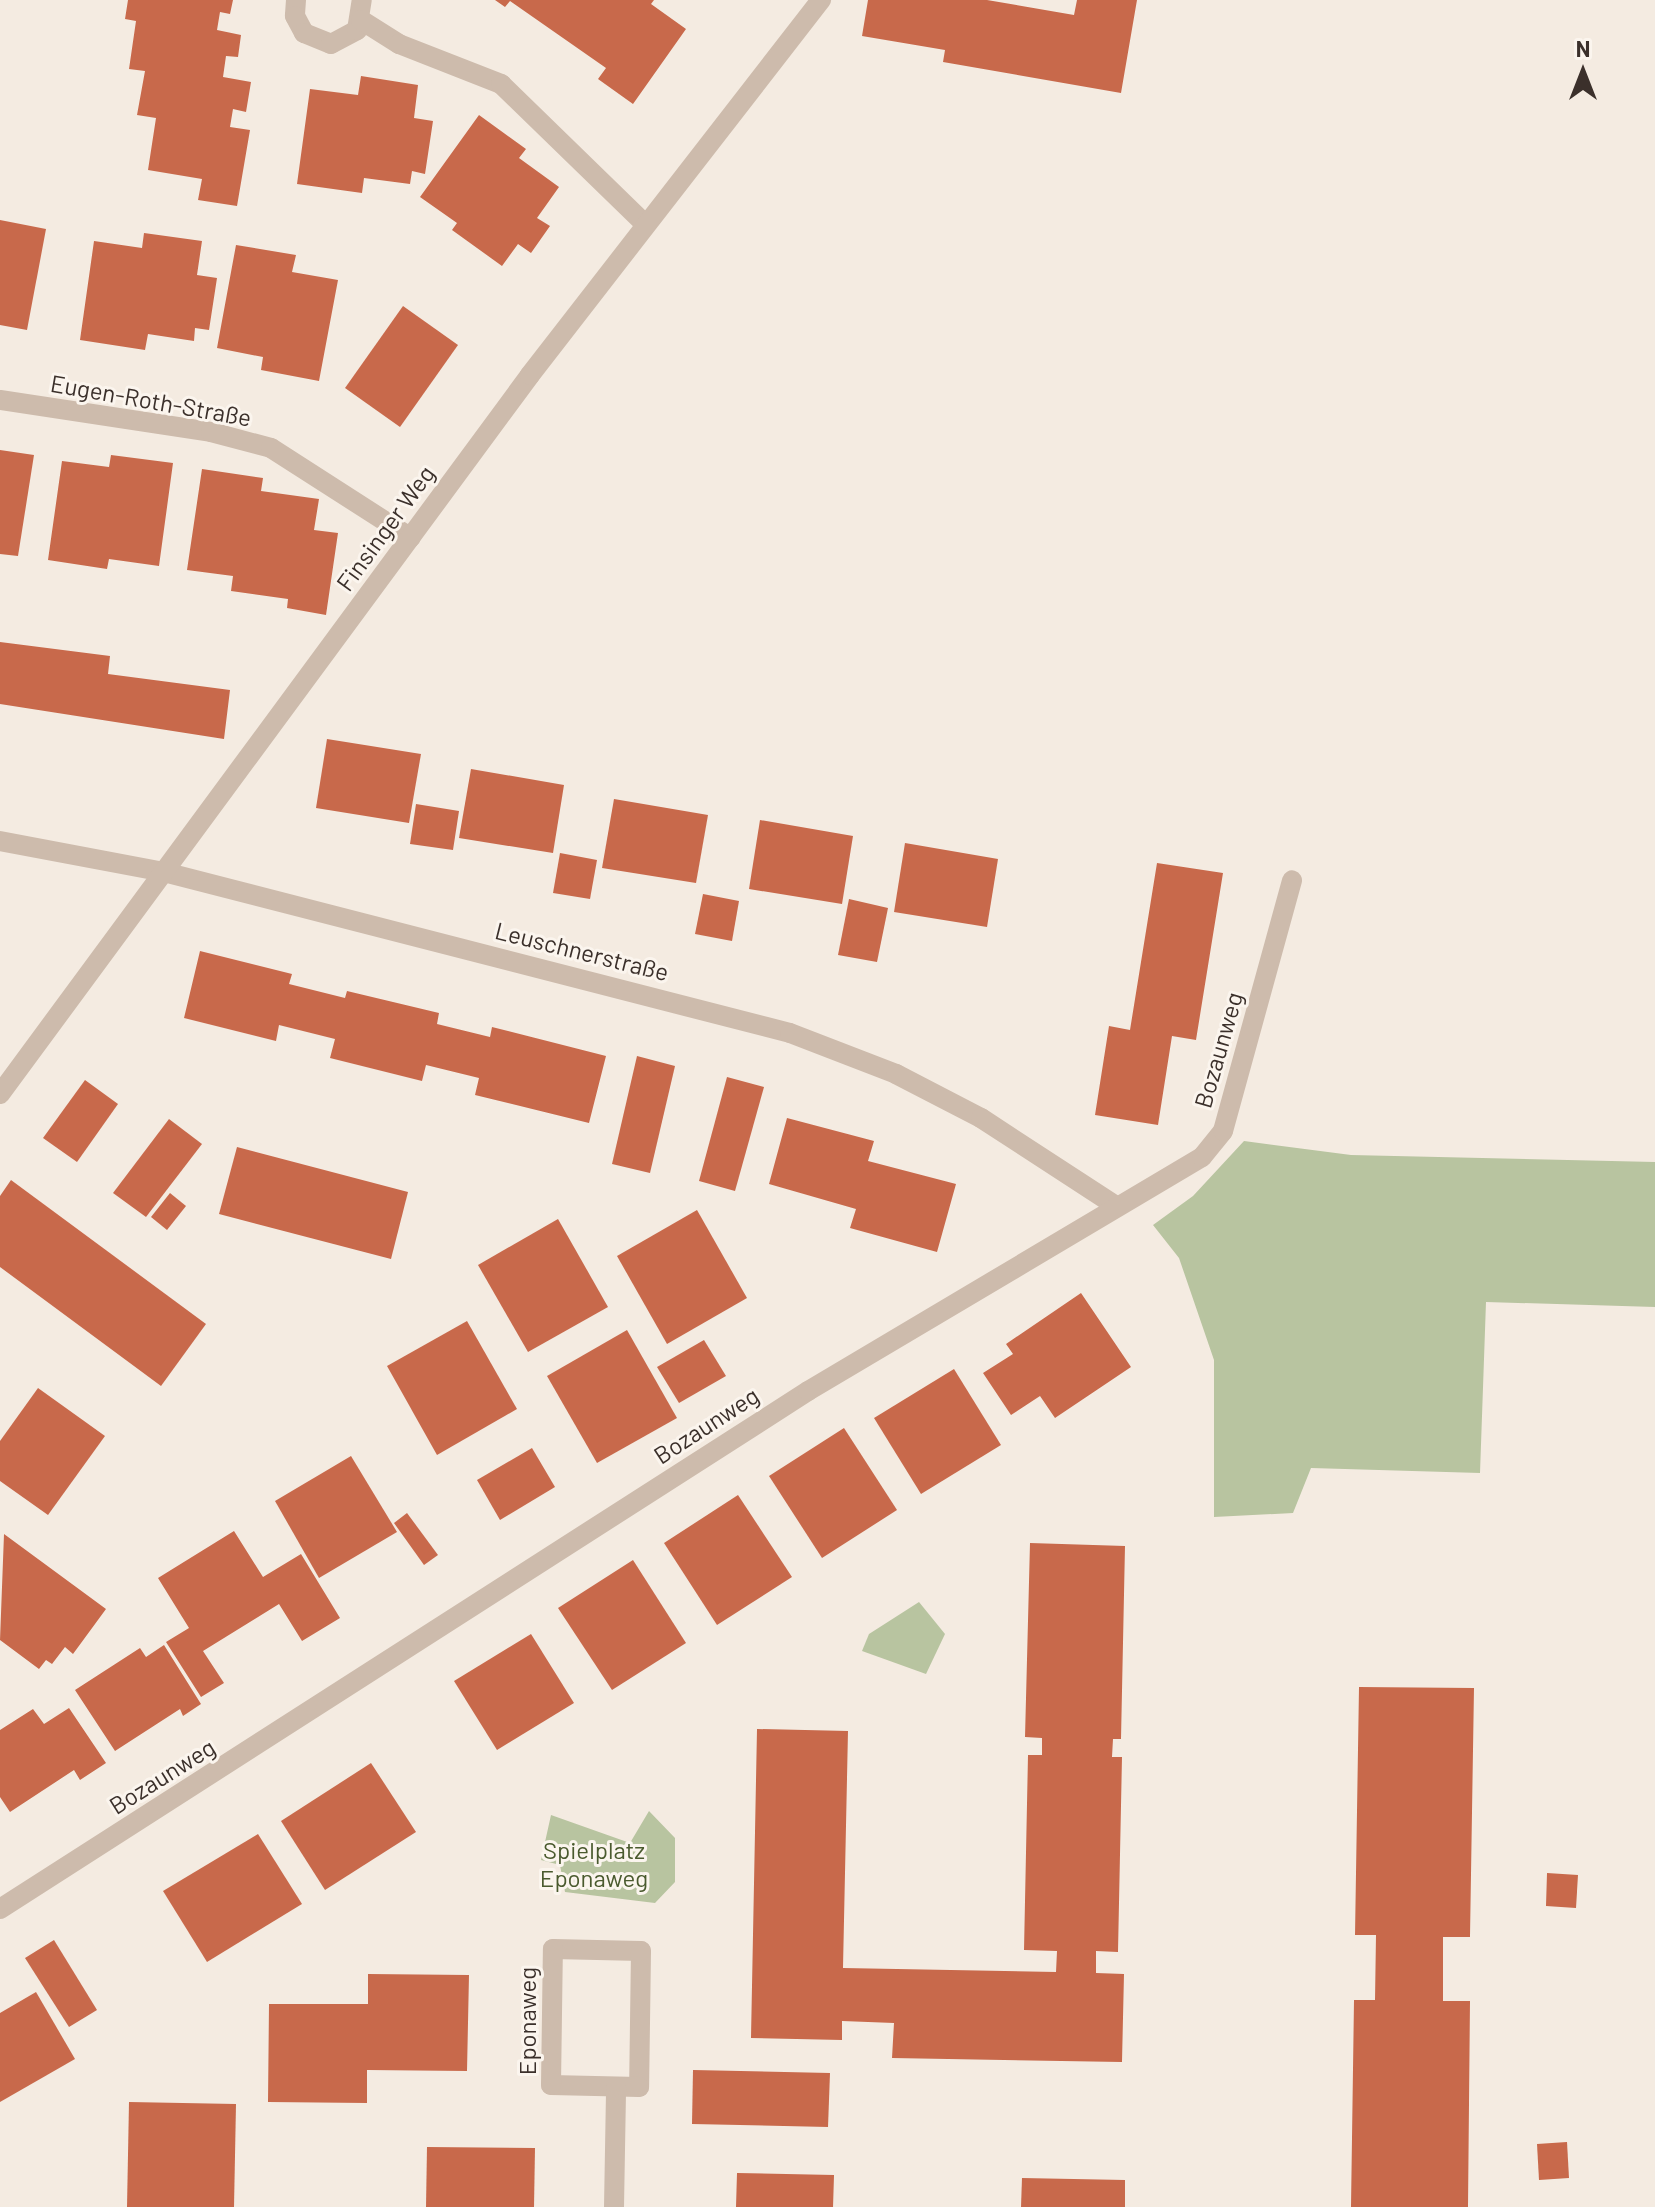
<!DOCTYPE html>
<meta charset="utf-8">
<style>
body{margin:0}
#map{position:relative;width:1655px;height:2207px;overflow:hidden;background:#f4ebe1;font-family:Barlow,sans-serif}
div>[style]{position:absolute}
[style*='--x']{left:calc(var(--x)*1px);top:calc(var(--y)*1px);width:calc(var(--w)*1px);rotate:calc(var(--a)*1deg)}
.green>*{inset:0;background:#b8c4a0}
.building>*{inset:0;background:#c8694b}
.street>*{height:20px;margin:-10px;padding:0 10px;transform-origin:10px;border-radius:10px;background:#cdbbac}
span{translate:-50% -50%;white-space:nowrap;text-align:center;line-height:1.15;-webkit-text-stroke:6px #fbf5ee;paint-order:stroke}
.street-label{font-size:24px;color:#3b302b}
.park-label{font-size:24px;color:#4a5a2e}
.north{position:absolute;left:1543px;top:32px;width:80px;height:80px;-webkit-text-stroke:6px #fbf5ee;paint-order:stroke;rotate:0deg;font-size:22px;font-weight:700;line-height:32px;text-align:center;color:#3b302b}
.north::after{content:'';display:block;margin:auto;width:28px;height:36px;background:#3b302b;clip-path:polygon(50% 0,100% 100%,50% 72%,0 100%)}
</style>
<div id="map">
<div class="green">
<div style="clip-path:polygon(1244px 1141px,1351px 1155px,1655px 1162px,1655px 1307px,1486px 1302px,1480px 1473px,1311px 1468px,1293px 1513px,1214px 1517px,1214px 1360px,1179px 1258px,1153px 1225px,1193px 1196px)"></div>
<div style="clip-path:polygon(919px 1602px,945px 1634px,926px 1674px,862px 1651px,869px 1634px)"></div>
<div style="clip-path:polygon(649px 1811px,675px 1838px,675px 1882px,655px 1903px,565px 1892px,560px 1865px,541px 1860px,551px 1815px,630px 1843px)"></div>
</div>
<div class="building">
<div style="clip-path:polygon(128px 0,233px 0,230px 14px,220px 12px,217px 30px,241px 35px,238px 57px,226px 56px,223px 77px,251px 82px,246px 112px,233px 109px,230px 127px,250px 130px,237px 206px,198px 200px,202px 179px,148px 170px,156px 118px,137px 115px,145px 71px,129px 69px,136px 21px,125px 19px)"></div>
<div style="clip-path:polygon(495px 0,654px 0,651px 4px,686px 29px,633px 104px,598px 79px,606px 68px,510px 1px,505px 7px)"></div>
<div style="clip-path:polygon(868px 0,987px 0,1074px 15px,1077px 0,1137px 0,1121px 93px,943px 62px,945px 50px,862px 36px)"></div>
<div style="clip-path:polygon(361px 76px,418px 85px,414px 118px,433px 121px,425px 174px,412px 171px,410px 184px,364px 178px,362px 193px,297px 184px,310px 89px,358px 95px)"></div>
<div style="clip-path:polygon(479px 115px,526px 149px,519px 158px,559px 187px,537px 218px,550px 226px,531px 253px,518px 244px,502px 266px,452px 230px,457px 223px,420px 197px)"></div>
<div style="clip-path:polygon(0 220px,46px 229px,27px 330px,0 325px)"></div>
<div style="clip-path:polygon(144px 233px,202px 241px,197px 275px,217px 278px,209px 330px,195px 328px,194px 341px,148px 334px,145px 350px,80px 340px,94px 241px,142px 248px)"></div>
<div style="clip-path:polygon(236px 245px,296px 255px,292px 272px,338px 280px,319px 381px,261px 370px,263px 357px,217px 348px)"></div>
<div style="clip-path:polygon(403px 306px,458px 345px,400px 427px,345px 388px)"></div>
<div style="clip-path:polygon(0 450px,34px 455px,18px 556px,0 554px)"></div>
<div style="clip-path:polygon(111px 455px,173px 463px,159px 566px,109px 559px,107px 569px,48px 560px,62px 461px,109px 467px)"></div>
<div style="clip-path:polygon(202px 469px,263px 478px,261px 491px,319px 499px,314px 530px,338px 533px,326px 615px,287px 608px,288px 599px,231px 591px,233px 576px,187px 570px)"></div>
<div style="clip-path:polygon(0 642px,110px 656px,108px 674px,230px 690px,224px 739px,0 704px)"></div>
<div style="clip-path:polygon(327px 739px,421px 754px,409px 823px,316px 808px)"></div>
<div style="clip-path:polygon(471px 769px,564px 785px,553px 853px,459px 838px)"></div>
<div style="clip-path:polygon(614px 799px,708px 815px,696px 883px,602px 868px)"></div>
<div style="clip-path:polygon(416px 804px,459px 811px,453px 850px,410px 844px)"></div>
<div style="clip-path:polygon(760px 820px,853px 836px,842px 904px,749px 889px)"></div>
<div style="clip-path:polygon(905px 843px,998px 859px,987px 927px,894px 912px)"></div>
<div style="clip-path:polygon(560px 853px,597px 860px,590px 899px,553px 893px)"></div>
<div style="clip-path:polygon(1157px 863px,1223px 873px,1196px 1040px,1172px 1036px,1158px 1125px,1095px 1115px,1109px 1026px,1130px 1030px)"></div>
<div style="clip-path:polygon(703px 894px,739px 901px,732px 941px,695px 934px)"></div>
<div style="clip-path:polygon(849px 899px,888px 908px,877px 962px,838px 955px)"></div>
<div style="clip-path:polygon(200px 951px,292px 974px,289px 984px,345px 998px,347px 991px,439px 1013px,437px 1024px,490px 1037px,492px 1027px,606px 1056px,589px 1123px,475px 1095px,479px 1078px,426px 1065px,422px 1081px,330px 1058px,335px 1039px,279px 1025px,276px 1041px,184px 1018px)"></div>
<div style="clip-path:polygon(637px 1056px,675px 1066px,650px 1173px,612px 1164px)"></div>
<div style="clip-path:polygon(727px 1077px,764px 1087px,735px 1191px,699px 1181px)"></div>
<div style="clip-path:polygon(85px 1080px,118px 1104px,77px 1162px,43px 1138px)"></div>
<div style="clip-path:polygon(787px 1118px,874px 1141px,868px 1161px,956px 1184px,937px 1252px,850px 1228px,856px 1209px,769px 1184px)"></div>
<div style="clip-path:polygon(169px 1119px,202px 1144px,146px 1217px,113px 1193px)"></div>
<div style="clip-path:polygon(237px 1147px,408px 1192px,391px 1259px,219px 1214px)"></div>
<div style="clip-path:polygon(11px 1180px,206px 1324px,161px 1386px,0 1267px,0 1196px)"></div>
<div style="clip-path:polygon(170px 1193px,186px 1206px,167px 1230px,151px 1217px)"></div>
<div style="clip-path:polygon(697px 1210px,747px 1298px,667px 1344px,617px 1256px)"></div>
<div style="clip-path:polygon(558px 1219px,608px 1307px,528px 1352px,478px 1265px)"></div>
<div style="clip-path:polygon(1081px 1293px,1131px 1367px,1055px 1418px,1040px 1396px,1011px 1415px,983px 1373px,1013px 1354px,1006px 1344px)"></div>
<div style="clip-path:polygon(467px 1321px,517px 1409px,437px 1455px,387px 1366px)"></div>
<div style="clip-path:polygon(627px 1330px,677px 1418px,597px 1463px,547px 1376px)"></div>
<div style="clip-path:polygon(704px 1340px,726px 1376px,679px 1403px,657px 1367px)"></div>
<div style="clip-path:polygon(954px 1369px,1001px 1445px,921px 1494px,874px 1418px)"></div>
<div style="clip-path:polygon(38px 1388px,105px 1436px,48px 1515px,0 1481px,0 1441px)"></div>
<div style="clip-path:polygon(844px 1428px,897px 1510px,822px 1558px,769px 1476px)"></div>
<div style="clip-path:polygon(532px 1448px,555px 1487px,500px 1520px,477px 1480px)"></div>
<div style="clip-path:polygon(351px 1456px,397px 1532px,319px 1578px,275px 1501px)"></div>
<div style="clip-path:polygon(738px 1495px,792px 1577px,717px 1625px,664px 1543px)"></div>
<div style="clip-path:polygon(407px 1513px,438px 1555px,424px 1565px,394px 1523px)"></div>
<div style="clip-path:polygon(234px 1531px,263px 1577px,301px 1554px,340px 1618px,302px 1641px,279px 1604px,203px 1651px,224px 1683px,201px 1697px,166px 1642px,189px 1628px,158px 1578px)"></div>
<div style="clip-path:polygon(4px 1534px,106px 1609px,73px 1654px,65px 1647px,52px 1664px,46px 1660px,39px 1669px,0 1640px)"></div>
<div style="clip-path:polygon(1030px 1543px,1125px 1546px,1121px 1739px,1113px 1739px,1112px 1757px,1122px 1757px,1118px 1952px,1096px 1951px,1096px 1973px,1124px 1974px,1122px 2062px,892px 2058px,894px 2023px,842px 2021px,842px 2040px,751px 2038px,757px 1729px,848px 1731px,843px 1968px,1056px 1972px,1057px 1951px,1024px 1950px,1028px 1755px,1042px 1755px,1042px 1738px,1025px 1737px)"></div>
<div style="clip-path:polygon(633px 1560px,686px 1643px,612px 1690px,558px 1608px)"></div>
<div style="clip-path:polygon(531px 1634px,574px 1703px,497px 1750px,454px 1681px)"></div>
<div style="clip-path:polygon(164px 1645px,201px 1704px,183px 1716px,180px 1709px,115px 1751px,75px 1690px,140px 1648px,146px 1657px)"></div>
<div style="clip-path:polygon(1359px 1687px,1474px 1688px,1470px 1937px,1443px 1937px,1443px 2001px,1470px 2001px,1468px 2207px,1351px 2207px,1354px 2000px,1375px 2000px,1376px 1935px,1355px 1935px)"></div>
<div style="clip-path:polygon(69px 1708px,106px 1763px,80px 1780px,74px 1770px,10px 1812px,0 1797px,0 1730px,33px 1709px,44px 1724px)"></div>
<div style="clip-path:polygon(371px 1763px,416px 1832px,325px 1890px,281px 1821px)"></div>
<div style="clip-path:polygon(258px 1834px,302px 1904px,207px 1962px,163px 1891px)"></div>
<div style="clip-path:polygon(1547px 1873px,1578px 1875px,1576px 1908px,1546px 1906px)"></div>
<div style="clip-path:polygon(54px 1940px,97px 2010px,69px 2027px,25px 1958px)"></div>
<div style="clip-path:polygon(368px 1974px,469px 1975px,467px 2071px,367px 2070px,367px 2103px,268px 2102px,269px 2004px,368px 2004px)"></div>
<div style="clip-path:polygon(36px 1992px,75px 2059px,0 2102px,0 2013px)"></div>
<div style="clip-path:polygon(693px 2070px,830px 2073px,828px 2127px,692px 2124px)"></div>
<div style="clip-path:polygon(129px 2102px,236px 2104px,234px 2207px,127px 2207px)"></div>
<div style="clip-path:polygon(1567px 2142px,1569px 2178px,1539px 2180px,1537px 2144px)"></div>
<div style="clip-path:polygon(427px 2147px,535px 2148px,534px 2207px,426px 2207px)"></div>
<div style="clip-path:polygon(737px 2173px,834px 2175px,833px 2207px,736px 2207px)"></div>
<div style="clip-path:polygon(1022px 2178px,1125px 2180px,1125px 2207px,1021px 2207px)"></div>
</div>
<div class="street">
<div style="--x:296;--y:0;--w:16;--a:94"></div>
<div style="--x:295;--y:16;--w:19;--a:62"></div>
<div style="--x:304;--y:33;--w:29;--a:22"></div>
<div style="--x:331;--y:44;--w:30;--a:-28"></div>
<div style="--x:357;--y:30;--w:30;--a:-81"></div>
<div style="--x:361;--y:20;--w:45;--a:32.3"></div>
<div style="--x:399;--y:44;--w:110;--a:21.4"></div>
<div style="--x:501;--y:84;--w:201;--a:44.2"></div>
<div style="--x:0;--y:400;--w:213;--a:8.6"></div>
<div style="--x:211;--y:432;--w:62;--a:14.9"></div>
<div style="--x:271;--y:448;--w:166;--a:32.7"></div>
<div style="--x:0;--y:841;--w:167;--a:10.7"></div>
<div style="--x:164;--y:872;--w:646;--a:14.42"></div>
<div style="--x:790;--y:1033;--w:114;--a:21.1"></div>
<div style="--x:896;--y:1074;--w:96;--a:27.4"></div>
<div style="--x:981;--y:1118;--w:161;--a:33.1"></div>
<div style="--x:0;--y:1094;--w:893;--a:-53.6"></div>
<div style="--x:530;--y:375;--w:475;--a:-52.2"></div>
<div style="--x:0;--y:1909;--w:960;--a:-32.66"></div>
<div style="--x:808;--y:1391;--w:458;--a:-30.7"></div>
<div style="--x:1202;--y:1157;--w:33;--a:-51"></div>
<div style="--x:1223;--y:1131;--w:260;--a:-74.6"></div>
<div style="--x:553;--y:1949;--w:88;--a:1.3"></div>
<div style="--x:641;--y:1951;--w:136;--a:90.8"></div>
<div style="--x:639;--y:2087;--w:88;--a:-178.7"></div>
<div style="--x:551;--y:2085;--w:136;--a:-89.2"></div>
<div style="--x:614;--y:2207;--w:120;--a:-89"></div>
</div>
<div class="street-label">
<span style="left:151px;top:400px;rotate:10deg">Eugen-Roth-Straße</span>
<span style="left:385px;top:528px;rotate:-54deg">Finsinger Weg</span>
<span style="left:582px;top:951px;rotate:14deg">Leuschnerstraße</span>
<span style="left:1218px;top:1050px;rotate:-74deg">Bozaunweg</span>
<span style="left:706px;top:1425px;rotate:-33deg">Bozaunweg</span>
<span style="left:162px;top:1776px;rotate:-32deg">Bozaunweg</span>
<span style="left:527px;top:2021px;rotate:-90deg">Eponaweg</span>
</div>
<div class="park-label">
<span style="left:594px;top:1864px">Spielplatz<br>Eponaweg</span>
</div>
<div class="north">N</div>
</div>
